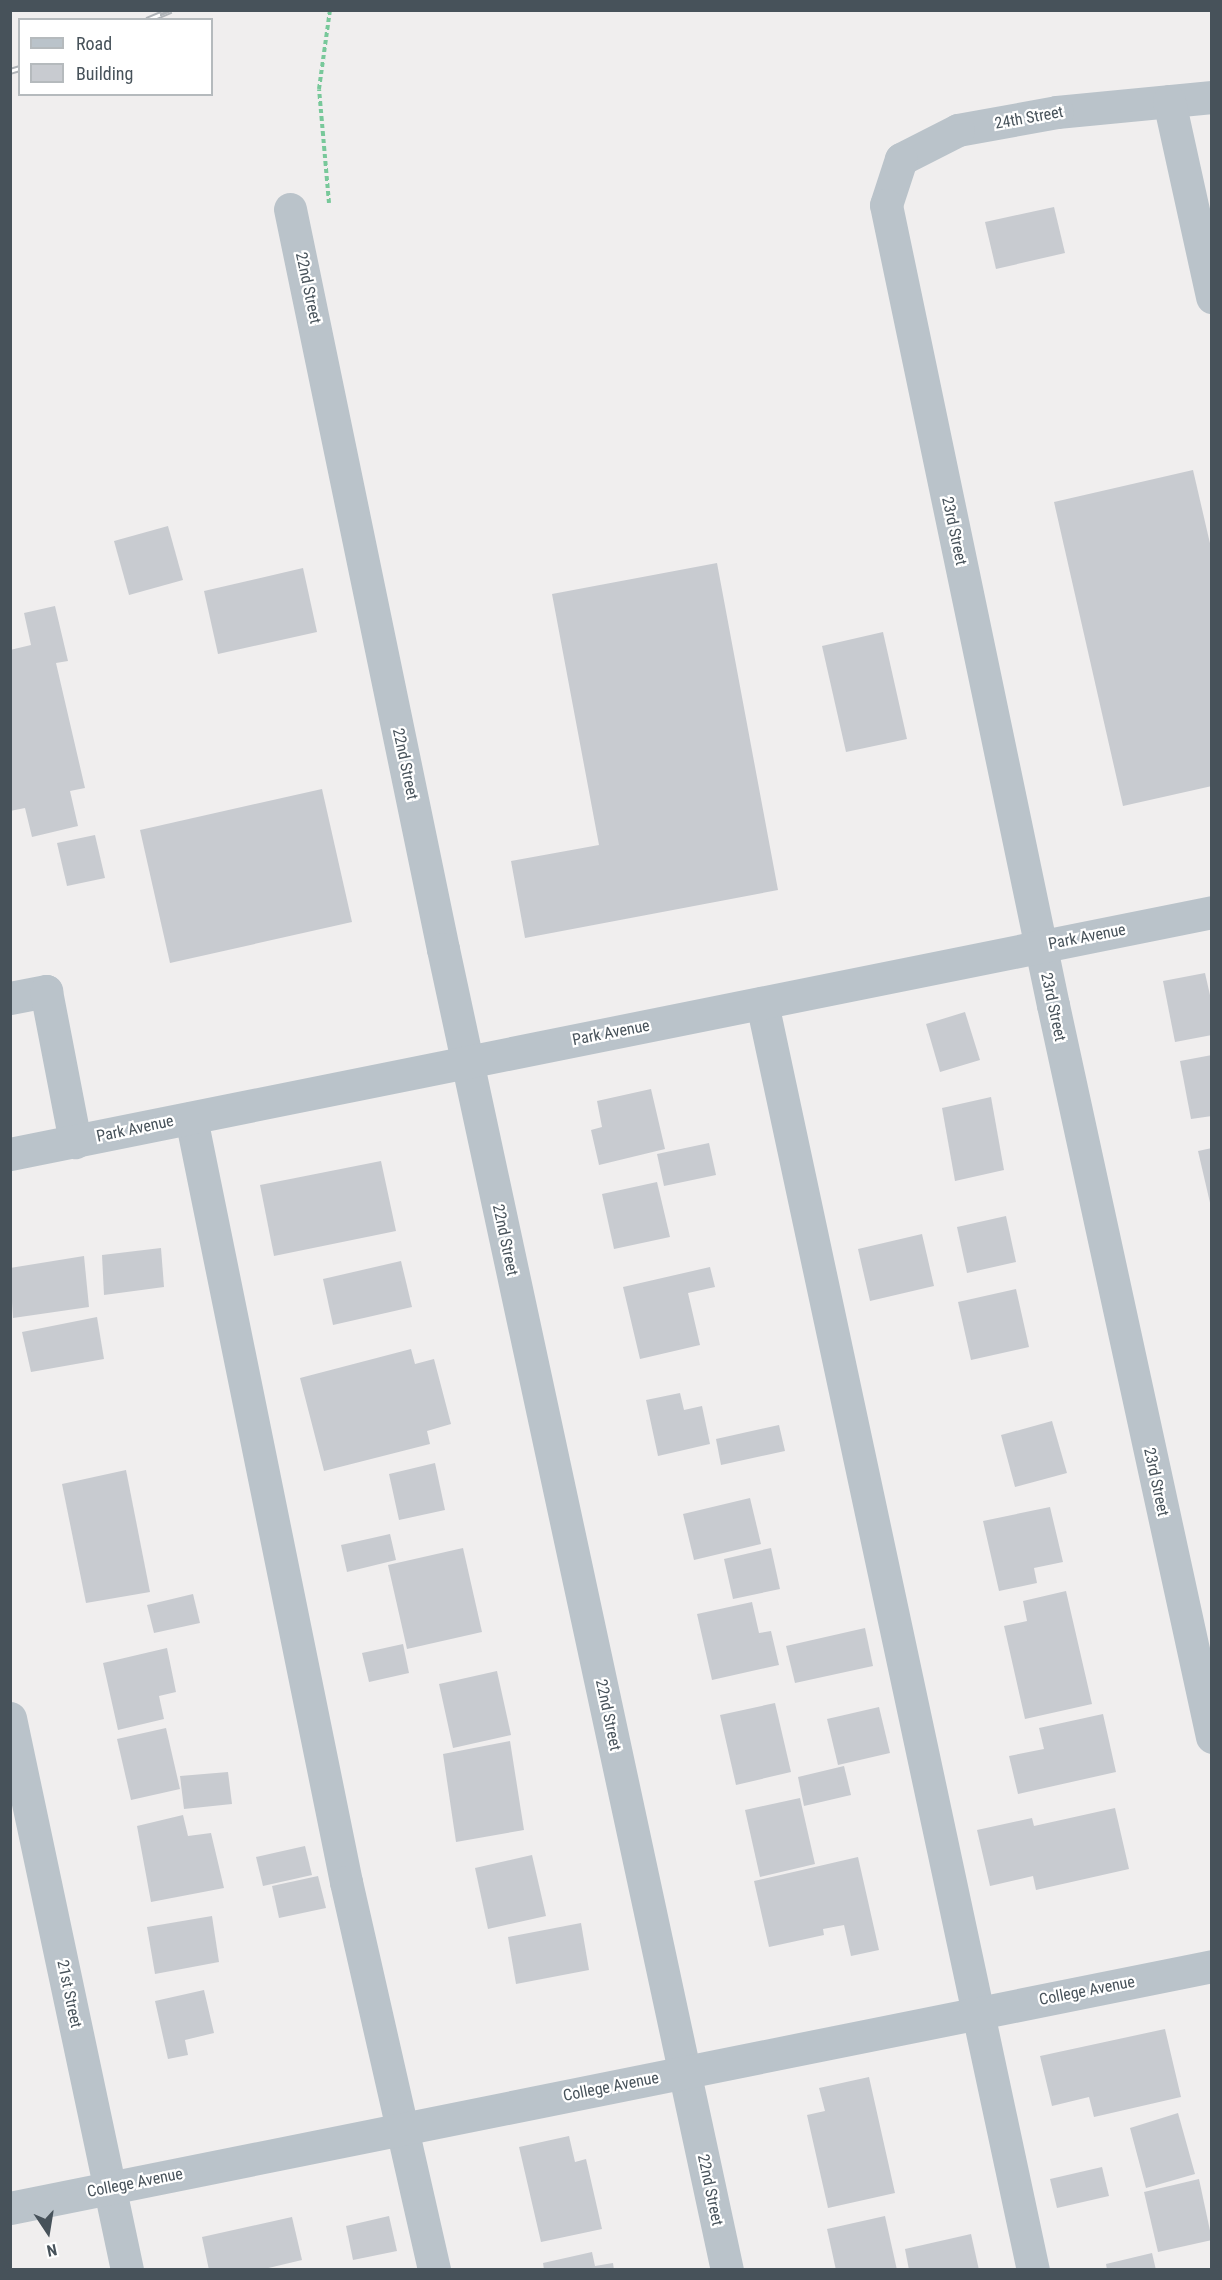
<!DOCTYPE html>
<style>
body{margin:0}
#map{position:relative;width:1222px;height:2280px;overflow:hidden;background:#f0eeee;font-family:"Roboto Condensed",sans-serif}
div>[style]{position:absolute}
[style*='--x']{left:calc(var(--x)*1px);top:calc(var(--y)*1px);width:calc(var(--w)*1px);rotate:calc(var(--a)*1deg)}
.building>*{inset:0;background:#c8cbd0}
.path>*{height:4px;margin-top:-2px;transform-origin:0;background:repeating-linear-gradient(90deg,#78c89a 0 4.5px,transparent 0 7.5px)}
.minor>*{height:33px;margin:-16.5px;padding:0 16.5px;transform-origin:16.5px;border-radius:16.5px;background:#bac3ca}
.rail>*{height:7px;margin-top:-3.5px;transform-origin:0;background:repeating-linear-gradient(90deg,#fff 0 14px,#b0b4b8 0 28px);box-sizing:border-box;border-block:2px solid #b0b4b8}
span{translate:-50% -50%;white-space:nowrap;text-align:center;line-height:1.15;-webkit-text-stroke:4.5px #fff;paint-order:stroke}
.street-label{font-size:16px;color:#47525a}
.frame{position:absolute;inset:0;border:12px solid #47525a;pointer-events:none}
.legend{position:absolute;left:18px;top:18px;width:195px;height:78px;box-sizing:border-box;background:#fff;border:2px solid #b5babd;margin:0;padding:8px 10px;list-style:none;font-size:18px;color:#47525a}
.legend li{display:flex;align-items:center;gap:12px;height:30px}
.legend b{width:30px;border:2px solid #b5babd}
.north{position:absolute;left:18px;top:2202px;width:60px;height:60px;-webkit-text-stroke:4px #fff;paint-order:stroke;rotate:168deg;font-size:16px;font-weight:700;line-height:24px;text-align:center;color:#47525a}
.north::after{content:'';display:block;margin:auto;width:21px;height:27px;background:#47525a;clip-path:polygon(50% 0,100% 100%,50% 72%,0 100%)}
</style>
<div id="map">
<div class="building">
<div style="clip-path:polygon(1054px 207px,1065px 253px,996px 269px,985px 222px)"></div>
<div style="clip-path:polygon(1193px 470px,1212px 552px,1212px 786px,1123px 806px,1054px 502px)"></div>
<div style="clip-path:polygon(168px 526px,183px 580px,129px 595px,114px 541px)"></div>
<div style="clip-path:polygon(717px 563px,778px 890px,525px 938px,511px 861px,599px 845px,552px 594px)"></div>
<div style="clip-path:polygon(303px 568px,317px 632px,218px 654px,204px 591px)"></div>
<div style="clip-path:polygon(55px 606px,68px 661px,56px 663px,85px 788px,70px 791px,78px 826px,32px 837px,25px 808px,10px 811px,10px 650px,31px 645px,24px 613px)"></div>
<div style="clip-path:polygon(883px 632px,907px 739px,846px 752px,822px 646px)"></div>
<div style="clip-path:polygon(322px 789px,352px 922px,170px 963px,140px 830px)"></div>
<div style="clip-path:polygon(95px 835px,105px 878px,67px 886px,57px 843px)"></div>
<div style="clip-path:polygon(1205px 973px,1212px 1004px,1212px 1035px,1175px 1042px,1163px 981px)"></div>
<div style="clip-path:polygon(965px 1012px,980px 1060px,940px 1072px,926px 1024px)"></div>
<div style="clip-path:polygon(1212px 1055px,1212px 1116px,1191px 1119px,1180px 1061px)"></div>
<div style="clip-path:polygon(651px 1089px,665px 1149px,599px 1165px,591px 1130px,602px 1127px,597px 1101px)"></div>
<div style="clip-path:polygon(991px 1097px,1004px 1170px,955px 1181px,942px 1108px)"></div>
<div style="clip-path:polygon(709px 1143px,716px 1175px,664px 1186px,657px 1154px)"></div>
<div style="clip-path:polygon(1212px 1148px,1212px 1206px,1211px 1207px,1198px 1151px)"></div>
<div style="clip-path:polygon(381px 1161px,396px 1231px,274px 1256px,260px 1185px)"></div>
<div style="clip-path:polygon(657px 1182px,670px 1237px,614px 1249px,602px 1194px)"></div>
<div style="clip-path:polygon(1006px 1216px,1016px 1262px,967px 1273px,957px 1227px)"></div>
<div style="clip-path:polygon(922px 1234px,934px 1286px,870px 1301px,858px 1249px)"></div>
<div style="clip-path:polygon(161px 1248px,164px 1287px,104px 1295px,102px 1255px)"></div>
<div style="clip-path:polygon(84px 1256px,89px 1307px,13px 1318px,10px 1268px)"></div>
<div style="clip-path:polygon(401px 1261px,412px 1307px,333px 1325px,323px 1279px)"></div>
<div style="clip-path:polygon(710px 1267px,715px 1287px,688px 1293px,700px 1345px,640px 1359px,623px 1287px)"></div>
<div style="clip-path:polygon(1016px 1289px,1029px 1347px,971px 1360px,958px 1302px)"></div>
<div style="clip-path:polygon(97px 1317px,104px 1359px,31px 1372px,22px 1332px)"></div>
<div style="clip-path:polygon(411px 1349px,415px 1364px,434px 1359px,451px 1424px,427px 1431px,430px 1444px,324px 1471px,300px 1378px)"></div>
<div style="clip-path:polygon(680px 1393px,684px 1410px,702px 1406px,710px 1444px,658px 1456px,646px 1400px)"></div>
<div style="clip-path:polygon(1052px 1421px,1067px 1473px,1015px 1487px,1001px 1435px)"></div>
<div style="clip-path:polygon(779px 1425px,785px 1451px,721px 1465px,716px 1439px)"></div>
<div style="clip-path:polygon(435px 1463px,445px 1510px,399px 1520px,389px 1474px)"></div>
<div style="clip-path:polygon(126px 1470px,150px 1592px,86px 1603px,62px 1484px)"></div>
<div style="clip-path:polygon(750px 1498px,761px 1544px,694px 1560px,683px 1514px)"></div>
<div style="clip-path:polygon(1050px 1507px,1063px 1562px,1034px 1568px,1037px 1583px,999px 1591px,983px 1521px)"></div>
<div style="clip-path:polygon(390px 1534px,396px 1560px,347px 1572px,341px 1545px)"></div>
<div style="clip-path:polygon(463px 1548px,482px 1632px,407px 1649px,388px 1565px)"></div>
<div style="clip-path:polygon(771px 1548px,780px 1589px,733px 1599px,724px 1559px)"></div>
<div style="clip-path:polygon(1066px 1591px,1092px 1704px,1025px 1719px,1004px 1626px,1027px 1621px,1023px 1601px)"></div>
<div style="clip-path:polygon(193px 1594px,200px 1623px,154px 1633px,147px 1605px)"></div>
<div style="clip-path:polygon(752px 1602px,759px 1633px,771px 1631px,779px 1665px,712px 1680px,697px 1614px)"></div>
<div style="clip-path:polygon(865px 1628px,873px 1666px,795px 1683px,786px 1646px)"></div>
<div style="clip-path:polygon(403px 1644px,409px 1673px,369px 1682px,362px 1653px)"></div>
<div style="clip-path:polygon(167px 1648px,176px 1692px,159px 1696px,164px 1719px,118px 1730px,103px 1663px)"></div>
<div style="clip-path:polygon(497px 1671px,511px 1735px,453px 1748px,439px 1684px)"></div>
<div style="clip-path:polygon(775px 1703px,791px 1772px,736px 1785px,720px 1715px)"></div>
<div style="clip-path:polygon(879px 1707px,890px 1753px,838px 1765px,827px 1719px)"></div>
<div style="clip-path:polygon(1103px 1714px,1116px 1772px,1018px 1794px,1009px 1756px,1044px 1749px,1039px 1728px)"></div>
<div style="clip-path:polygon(166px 1728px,180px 1789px,131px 1800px,117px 1739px)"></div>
<div style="clip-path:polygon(510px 1741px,524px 1830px,456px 1842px,443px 1754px)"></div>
<div style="clip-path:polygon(844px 1766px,851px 1795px,804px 1806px,798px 1777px)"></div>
<div style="clip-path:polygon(228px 1772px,232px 1804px,184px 1809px,180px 1776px)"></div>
<div style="clip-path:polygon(800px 1798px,815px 1864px,760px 1877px,745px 1810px)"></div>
<div style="clip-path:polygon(1115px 1808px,1129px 1869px,1036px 1890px,1033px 1876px,990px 1886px,977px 1830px,1032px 1818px,1034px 1826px)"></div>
<div style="clip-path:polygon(183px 1815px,188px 1836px,211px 1833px,224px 1888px,151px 1902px,137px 1826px)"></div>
<div style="clip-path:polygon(305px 1846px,312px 1875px,263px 1886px,256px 1857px)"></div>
<div style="clip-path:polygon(532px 1855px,546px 1916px,488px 1929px,475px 1868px)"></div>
<div style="clip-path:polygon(858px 1857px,879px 1950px,851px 1956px,844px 1925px,823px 1929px,824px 1935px,769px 1947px,754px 1881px)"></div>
<div style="clip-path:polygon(318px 1876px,326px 1908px,279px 1918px,272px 1886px)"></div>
<div style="clip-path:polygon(212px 1916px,219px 1962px,155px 1974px,147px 1927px)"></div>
<div style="clip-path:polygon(581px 1923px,589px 1970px,516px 1984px,508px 1937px)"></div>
<div style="clip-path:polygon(204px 1990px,214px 2033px,185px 2040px,188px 2055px,168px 2059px,155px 2001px)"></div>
<div style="clip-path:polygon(1165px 2029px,1181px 2097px,1094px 2117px,1089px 2097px,1052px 2106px,1040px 2056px)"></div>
<div style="clip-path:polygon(869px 2077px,895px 2193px,828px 2208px,807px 2115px,825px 2111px,819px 2088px)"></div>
<div style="clip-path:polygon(1178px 2113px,1195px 2174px,1146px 2188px,1130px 2128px)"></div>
<div style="clip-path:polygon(569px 2136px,575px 2162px,586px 2159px,602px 2229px,541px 2242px,519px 2147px)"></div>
<div style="clip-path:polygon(1102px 2167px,1109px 2196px,1057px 2208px,1050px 2179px)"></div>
<div style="clip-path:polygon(1199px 2179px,1212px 2240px,1158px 2252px,1144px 2192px)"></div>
<div style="clip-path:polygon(389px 2216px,397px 2251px,353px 2260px,346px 2226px)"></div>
<div style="clip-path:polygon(885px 2216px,897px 2270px,836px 2270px,827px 2229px)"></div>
<div style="clip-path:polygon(292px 2217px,302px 2260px,260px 2270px,209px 2270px,202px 2237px)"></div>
<div style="clip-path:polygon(971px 2234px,979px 2270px,909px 2270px,905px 2249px)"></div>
<div style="clip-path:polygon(592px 2252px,595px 2266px,613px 2263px,614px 2270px,544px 2270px,543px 2263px)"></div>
<div style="clip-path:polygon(1152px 2253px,1156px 2270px,1107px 2270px,1106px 2264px)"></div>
</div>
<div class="path">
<div style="--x:329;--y:203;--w:114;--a:-95"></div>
<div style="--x:319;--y:89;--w:80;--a:-82.1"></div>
</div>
<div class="minor">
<div style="--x:1212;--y:97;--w:156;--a:174.5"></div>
<div style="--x:1057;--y:112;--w:101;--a:169.7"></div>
<div style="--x:958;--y:130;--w:64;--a:153"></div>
<div style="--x:901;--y:159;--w:48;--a:108.1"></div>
<div style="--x:886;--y:205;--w:817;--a:78.21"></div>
<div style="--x:1053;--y:1005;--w:749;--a:77.74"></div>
<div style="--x:1169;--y:101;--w:201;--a:77.6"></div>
<div style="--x:290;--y:209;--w:756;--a:78.32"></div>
<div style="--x:443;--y:949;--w:1351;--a:77.87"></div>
<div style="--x:10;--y:998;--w:37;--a:-11"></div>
<div style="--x:46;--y:991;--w:154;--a:79.1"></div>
<div style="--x:762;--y:1003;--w:1296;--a:77.93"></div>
<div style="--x:191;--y:1118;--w:780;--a:78.53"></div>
<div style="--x:346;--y:1882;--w:398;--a:77.2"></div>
<div style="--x:10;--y:1154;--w:1226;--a:-11.38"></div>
<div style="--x:10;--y:1718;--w:564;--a:78.03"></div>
<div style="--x:10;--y:2208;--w:1226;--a:-11.38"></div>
</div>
<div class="rail">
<div style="--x:147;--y:20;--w:26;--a:-23"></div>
<div style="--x:10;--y:71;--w:10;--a:-17"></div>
</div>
<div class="street-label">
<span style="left:1029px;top:118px;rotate:-10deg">24th Street</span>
<span style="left:308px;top:288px;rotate:78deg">22nd Street</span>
<span style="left:954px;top:531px;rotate:78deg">23rd Street</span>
<span style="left:405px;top:764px;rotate:78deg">22nd Street</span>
<span style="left:1087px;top:937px;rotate:-11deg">Park Avenue</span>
<span style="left:1053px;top:1007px;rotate:78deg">23rd Street</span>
<span style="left:611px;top:1033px;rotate:-11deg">Park Avenue</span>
<span style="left:135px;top:1129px;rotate:-12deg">Park Avenue</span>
<span style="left:505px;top:1240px;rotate:78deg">22nd Street</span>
<span style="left:1156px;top:1482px;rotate:78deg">23rd Street</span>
<span style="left:608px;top:1715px;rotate:78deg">22nd Street</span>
<span style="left:1087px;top:1991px;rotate:-11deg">College Avenue</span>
<span style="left:69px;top:1994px;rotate:78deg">21st Street</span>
<span style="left:611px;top:2087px;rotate:-11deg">College Avenue</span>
<span style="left:135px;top:2183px;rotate:-11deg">College Avenue</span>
<span style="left:710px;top:2190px;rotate:78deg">22nd Street</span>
</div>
<div class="frame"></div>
<ul class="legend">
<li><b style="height:8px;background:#bac3ca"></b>Road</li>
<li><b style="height:16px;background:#c8cbd0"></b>Building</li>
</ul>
<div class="north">N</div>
</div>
